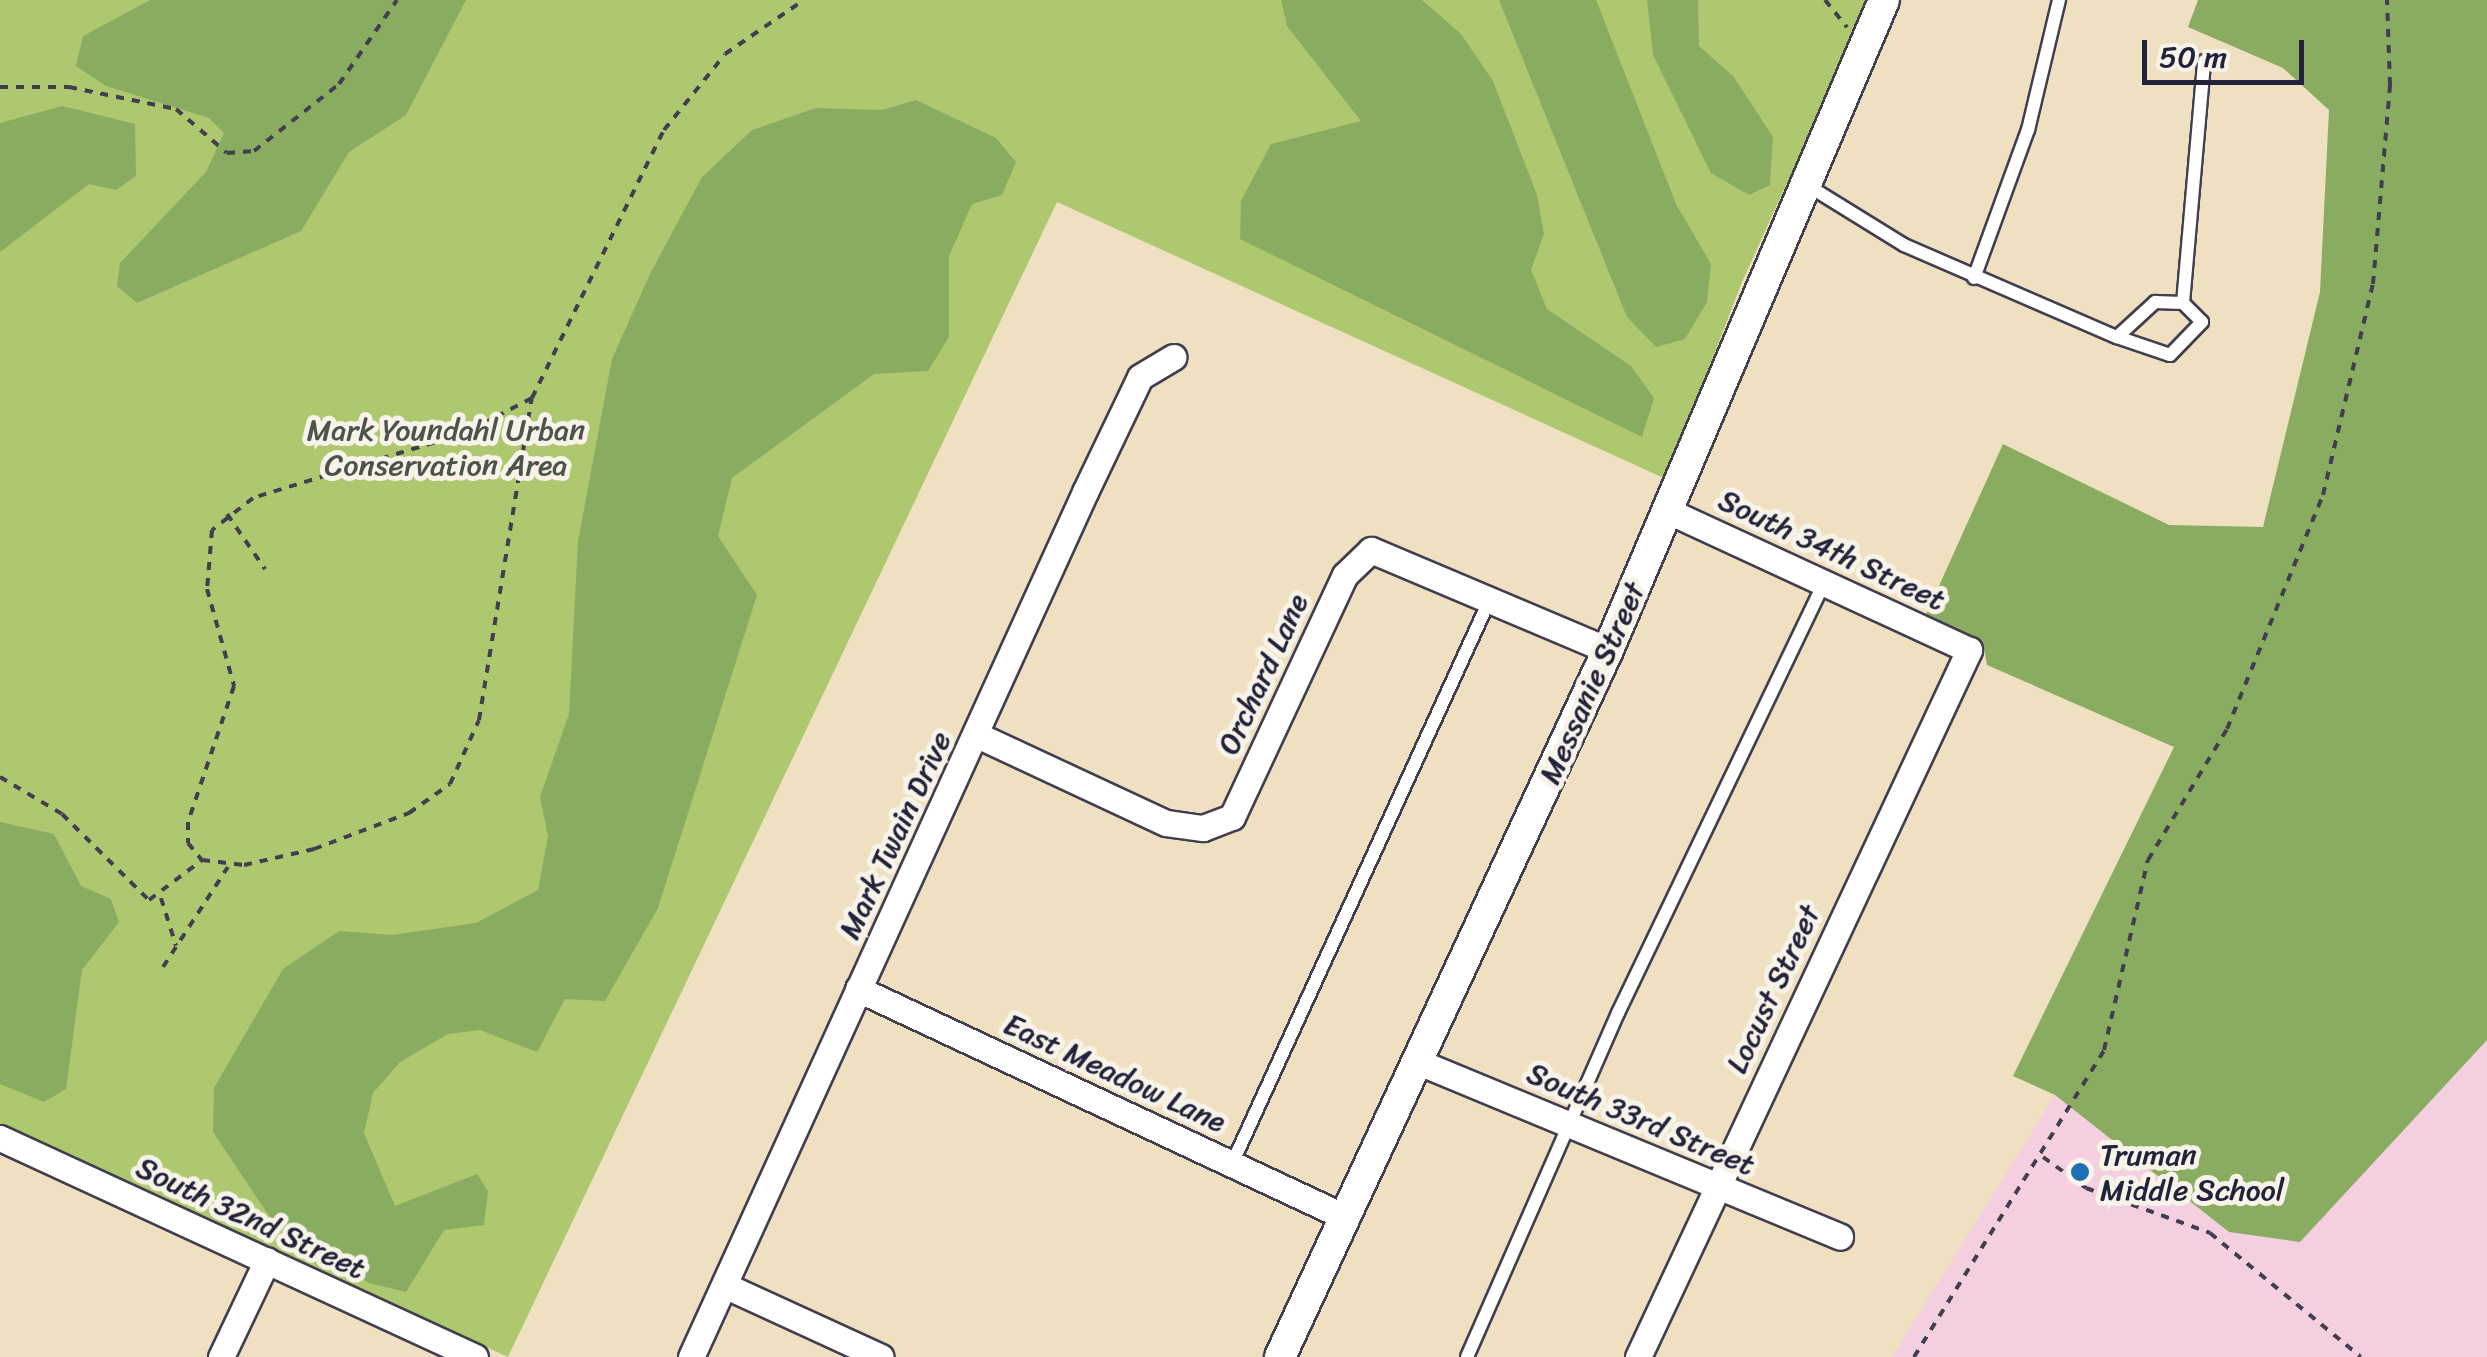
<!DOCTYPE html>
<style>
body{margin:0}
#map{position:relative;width:2487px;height:1357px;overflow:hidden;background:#efe0c1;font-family:Sriracha,sans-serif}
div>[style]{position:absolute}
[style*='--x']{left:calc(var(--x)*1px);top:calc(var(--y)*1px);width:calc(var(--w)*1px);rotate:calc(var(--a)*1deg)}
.built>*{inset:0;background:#f3cfe0}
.green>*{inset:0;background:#adc86e}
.forest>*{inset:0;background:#8aac61}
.path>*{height:4px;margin-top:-2px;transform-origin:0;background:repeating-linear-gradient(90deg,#413e4f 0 8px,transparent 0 16px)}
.roads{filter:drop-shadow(2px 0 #413e4f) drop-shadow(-2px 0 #413e4f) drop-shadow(0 2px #413e4f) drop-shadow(0 -2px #413e4f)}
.service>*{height:12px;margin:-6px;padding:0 6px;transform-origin:6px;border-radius:6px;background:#fff}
.minor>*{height:25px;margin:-12.5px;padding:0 12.5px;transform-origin:12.5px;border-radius:12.5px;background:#fff}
.tertiary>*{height:30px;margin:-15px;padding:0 15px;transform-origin:15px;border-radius:15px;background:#fff}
.dots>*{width:28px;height:28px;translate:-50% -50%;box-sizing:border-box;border:5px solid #f7f3e8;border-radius:50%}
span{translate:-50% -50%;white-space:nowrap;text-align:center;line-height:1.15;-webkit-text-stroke:10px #f7f3e8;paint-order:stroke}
.park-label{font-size:30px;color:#4c544a}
.street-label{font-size:30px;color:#22223b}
.poi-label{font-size:30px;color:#22223b}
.left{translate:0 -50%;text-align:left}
.scale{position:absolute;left:2142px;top:40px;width:162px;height:45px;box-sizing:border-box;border:5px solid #22223b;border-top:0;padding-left:12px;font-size:30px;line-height:35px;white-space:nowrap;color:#22223b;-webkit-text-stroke:8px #f7f3e8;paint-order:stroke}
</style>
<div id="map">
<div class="built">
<div style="clip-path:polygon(2487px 1040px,2487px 1357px,1892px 1357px,2055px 1095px,2229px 1232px,2413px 1112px)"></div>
</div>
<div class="green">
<div style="clip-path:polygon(0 0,1870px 0,1742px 282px,1666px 479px,1057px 202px,508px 1357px,0 1126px)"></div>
</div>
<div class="forest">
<div style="clip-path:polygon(150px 0,466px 0,406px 115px,349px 152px,301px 231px,137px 303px,117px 286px,120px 263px,206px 172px,224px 133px,209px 118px,106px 86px,76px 66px,83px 36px)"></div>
<div style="clip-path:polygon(1281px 0,1422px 0,1461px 34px,1493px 81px,1537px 195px,1544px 234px,1531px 270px,1547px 309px,1631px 366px,1654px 398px,1642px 437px,1240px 239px,1241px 201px,1271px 144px,1361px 121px,1287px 26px)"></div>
<div style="clip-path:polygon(1499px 0,1596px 0,1676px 204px,1711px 264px,1707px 302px,1685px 339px,1656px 347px,1627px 317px)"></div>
<div style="clip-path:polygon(1647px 0,1698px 0,1699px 46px,1733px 76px,1773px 137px,1770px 185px,1749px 195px,1711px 173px,1653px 55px)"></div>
<div style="clip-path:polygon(2198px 0,2487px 0,2487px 1040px,2300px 1242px,2229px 1232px,2055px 1095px,2013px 1076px,2174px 747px,1987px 665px,1984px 648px,1924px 619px,2003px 444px,2169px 525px,2263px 527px,2320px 292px,2329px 110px,2283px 68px,2188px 27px)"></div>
<div style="clip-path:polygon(916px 100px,996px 138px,1016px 162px,1002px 195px,972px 204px,949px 256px,949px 337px,928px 371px,874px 374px,732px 478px,718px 536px,757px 595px,658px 908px,605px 1001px,565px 999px,537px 1052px,480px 1030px,448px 1034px,400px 1062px,373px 1093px,364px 1133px,395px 1206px,477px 1174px,488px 1191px,484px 1225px,444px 1230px,406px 1292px,369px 1283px,271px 1219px,213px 1132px,214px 1088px,283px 969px,339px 931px,392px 935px,476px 923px,538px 890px,548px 836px,540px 797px,569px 714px,578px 541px,612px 359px,650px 274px,702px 177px,752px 130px,816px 108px,882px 110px)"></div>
<div style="clip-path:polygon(62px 106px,135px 124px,136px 176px,116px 190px,89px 184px,0 252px,0 123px)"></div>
<div style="clip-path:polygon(0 822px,54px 834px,81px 886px,111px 899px,119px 922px,82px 970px,66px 1089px,44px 1102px,0 1084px)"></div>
</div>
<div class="path">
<div style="--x:1825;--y:0;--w:35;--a:51"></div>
<div style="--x:0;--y:87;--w:69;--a:0"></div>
<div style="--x:69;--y:87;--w:109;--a:11.6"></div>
<div style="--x:176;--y:109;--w:67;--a:40.8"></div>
<div style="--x:227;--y:153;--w:27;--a:-4"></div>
<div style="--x:254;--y:151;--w:108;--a:-38.2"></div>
<div style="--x:339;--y:84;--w:102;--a:-55.4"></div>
<div style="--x:532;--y:398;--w:76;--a:152.4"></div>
<div style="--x:465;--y:433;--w:222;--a:163"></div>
<div style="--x:253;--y:498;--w:52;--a:142"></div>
<div style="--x:212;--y:530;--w:59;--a:94.8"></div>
<div style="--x:207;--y:589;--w:101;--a:74.4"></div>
<div style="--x:234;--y:686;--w:144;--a:108.7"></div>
<div style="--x:188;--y:822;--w:21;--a:90"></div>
<div style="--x:188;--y:843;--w:22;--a:51"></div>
<div style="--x:202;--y:860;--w:42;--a:6.8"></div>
<div style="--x:244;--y:865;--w:72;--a:-12.9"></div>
<div style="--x:314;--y:849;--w:102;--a:-20.8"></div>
<div style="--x:409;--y:813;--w:50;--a:-35.3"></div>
<div style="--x:450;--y:784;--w:70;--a:-65.6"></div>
<div style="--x:479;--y:720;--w:326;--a:-80.7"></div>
<div style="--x:532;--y:398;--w:299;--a:-63.8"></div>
<div style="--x:664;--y:130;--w:97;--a:-51.2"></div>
<div style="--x:725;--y:54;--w:96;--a:-34.4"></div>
<div style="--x:227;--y:514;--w:67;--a:55.4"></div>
<div style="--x:0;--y:777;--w:72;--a:30.8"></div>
<div style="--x:62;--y:814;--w:122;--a:44.7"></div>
<div style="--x:149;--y:900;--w:66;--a:-37"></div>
<div style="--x:161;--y:898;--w:50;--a:72.6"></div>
<div style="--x:163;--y:967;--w:119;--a:-57"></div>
<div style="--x:2043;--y:1157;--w:53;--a:35.8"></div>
<div style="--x:2086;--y:1188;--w:132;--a:19.9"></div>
<div style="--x:2210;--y:1233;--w:195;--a:39.4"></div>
<div style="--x:1914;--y:1357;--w:361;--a:-58.2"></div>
<div style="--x:2104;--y:1050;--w:195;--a:-77"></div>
<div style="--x:2148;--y:860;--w:153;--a:-58.9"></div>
<div style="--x:2227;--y:729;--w:253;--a:-67.7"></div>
<div style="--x:2323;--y:495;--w:217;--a:-76.7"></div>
<div style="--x:2373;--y:284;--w:200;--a:-85.1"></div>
<div style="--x:2390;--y:85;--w:85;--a:-92"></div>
</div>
<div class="roads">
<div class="service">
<div style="--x:1807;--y:185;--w:114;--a:31.7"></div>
<div style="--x:1904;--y:245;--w:232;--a:23.4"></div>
<div style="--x:1974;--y:278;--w:158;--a:-70"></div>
<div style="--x:2028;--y:130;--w:134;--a:-76.6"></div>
<div style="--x:2155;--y:302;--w:28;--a:2"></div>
<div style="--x:2183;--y:303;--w:27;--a:45"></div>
<div style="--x:2202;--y:322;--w:46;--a:134.1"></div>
<div style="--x:2170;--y:355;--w:56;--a:-161.2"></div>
<div style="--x:2117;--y:337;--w:52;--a:-42.6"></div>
<div style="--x:2183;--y:303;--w:243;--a:-85"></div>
<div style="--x:1232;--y:1164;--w:621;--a:-65.46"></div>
<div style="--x:1467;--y:1357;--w:376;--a:-66.3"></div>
<div style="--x:1618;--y:1013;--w:477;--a:-64.4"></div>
</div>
<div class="minor">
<div style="--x:977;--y:735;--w:208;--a:25"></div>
<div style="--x:1166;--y:823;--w:37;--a:8"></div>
<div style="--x:1203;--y:828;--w:31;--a:-21"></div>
<div style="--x:1232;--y:817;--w:267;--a:-65"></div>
<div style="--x:1345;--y:575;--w:36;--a:-44"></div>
<div style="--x:1371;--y:550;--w:257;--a:22.9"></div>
<div style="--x:858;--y:989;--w:538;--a:25.09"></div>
<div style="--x:1416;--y:1061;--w:459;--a:22.5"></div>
<div style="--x:0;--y:1138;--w:523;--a:24.75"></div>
<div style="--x:726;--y:1286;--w:170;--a:24.6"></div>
<div style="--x:221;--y:1357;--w:107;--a:-64.6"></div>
<div style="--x:691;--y:1357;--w:951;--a:-65.51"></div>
<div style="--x:1085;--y:492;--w:127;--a:-64.4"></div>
<div style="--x:1140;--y:377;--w:39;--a:-31"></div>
<div style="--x:1638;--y:1357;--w:781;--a:-64.91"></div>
<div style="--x:1969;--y:650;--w:332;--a:-155.2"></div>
</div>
<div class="tertiary">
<div style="--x:1280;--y:1357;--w:779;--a:-65.11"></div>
<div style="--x:1608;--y:650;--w:706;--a:-66.99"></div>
</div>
</div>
<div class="dots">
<div style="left:2080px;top:1172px;background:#1f6fb2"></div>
</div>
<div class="park-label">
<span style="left:446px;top:447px">Mark Youndahl Urban<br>Conservation Area</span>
</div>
<div class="street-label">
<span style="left:1832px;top:550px;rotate:25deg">South 34th Street</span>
<span style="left:1263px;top:674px;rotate:-65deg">Orchard Lane</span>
<span style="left:1592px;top:683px;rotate:-66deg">Messanie Street</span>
<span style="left:895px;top:835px;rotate:-65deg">Mark Twain Drive</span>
<span style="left:1773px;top:989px;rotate:-65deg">Locust Street</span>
<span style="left:1115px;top:1073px;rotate:25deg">East Meadow Lane</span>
<span style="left:1641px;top:1119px;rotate:23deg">South 33rd Street</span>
<span style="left:251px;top:1218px;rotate:25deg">South 32nd Street</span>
</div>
<div class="poi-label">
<span class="left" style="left:2100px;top:1172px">Truman<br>Middle School</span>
</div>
<div class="scale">50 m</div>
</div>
